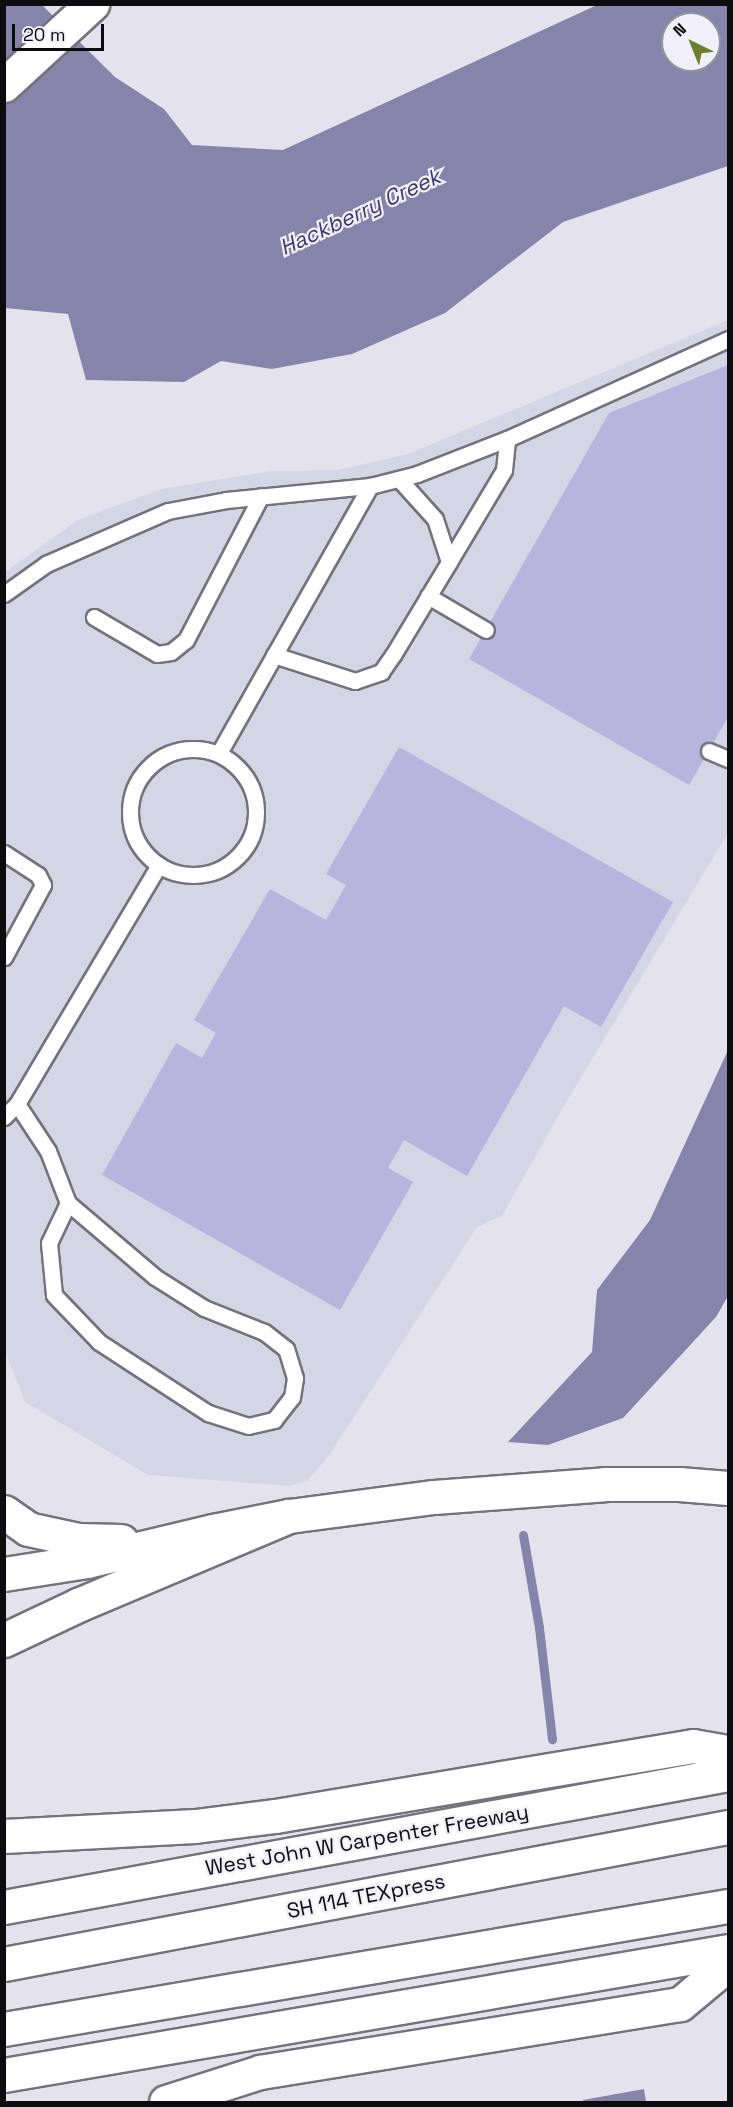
<!DOCTYPE html>
<style>
body{margin:0}
#map{position:relative;width:733px;height:2107px;overflow:hidden;background:#e4e3ed;font-family:"Space Grotesk",sans-serif}
div>[style]{position:absolute}
[style*='--x']{left:calc(var(--x)*1px);top:calc(var(--y)*1px);width:calc(var(--w)*1px);rotate:calc(var(--a)*1deg)}
.built>*{inset:0;background:#d6d5e6}
.water>*{inset:0;background:#8883ab}
.stream>*{height:9px;margin:-4.5px;padding:0 4.5px;transform-origin:4.5px;border-radius:4.5px;background:#8883ab}
.building>*{inset:0;background:#b8b4de}
.roads{filter:drop-shadow(2px 0 #74737c) drop-shadow(-2px 0 #74737c) drop-shadow(0 2px #74737c) drop-shadow(0 -2px #74737c)}
.service>*{height:15px;margin:-7.5px;padding:0 7.5px;transform-origin:7.5px;border-radius:7.5px;background:#fff}
.service>.ring{margin:-7.5px;padding:0;box-sizing:content-box;background:none;border:15px solid #fff;border-radius:50%}
.secondary>*{height:33px;margin:-16.5px;padding:0 16.5px;transform-origin:16.5px;border-radius:16.5px;background:#fff}
.motorway>*{height:33px;margin:-16.5px;padding:0 16.5px;transform-origin:16.5px;border-radius:16.5px;background:#fff}
span{translate:-50% -50%;white-space:nowrap;text-align:center;line-height:1.15;-webkit-text-stroke:4.5px #f1f0fa;paint-order:stroke}
.street-label{font-size:21px;color:#0c0c0f}
.water-label{font-size:22px;color:#41376d;font-style:italic}
.frame{position:absolute;inset:0;border:6px solid #0c0c0f;pointer-events:none}
.north{position:absolute;left:661px;top:12px;width:60px;height:60px;box-sizing:border-box;background:#f1f0fa;border:2px solid #95959c;border-radius:50%;rotate:317deg;font-size:16px;font-weight:700;line-height:24px;text-align:center;color:#0c0c0f}
.north::after{content:'';display:block;margin:auto;width:21px;height:27px;background:#6d7f2f;clip-path:polygon(50% 0,100% 100%,50% 72%,0 100%)}
.scale{position:absolute;left:12px;top:24px;width:92px;height:27px;box-sizing:border-box;border:3px solid #0c0c0f;border-top:0;padding-left:8px;font-size:18px;line-height:21px;white-space:nowrap;color:#0c0c0f;-webkit-text-stroke:4px #f1f0fa;paint-order:stroke}
</style>
<div id="map">
<div class="built">
<div style="clip-path:polygon(728px 320px,728px 833px,561px 1111px,502px 1216px,477px 1227px,328px 1457px,308px 1480px,289px 1486px,148px 1475px,25px 1402px,5px 1351px,5px 572px,78px 520px,161px 489px,272px 471px,338px 470px,408px 454px)"></div>
</div>
<div class="water">
<div style="clip-path:polygon(evenodd,5px 5px,42px 5px,115px 77px,164px 109px,192px 145px,283px 150px,597px 5px,728px 5px,728px 166px,563px 222px,445px 313px,352px 354px,272px 369px,221px 361px,184px 382px,86px 380px,68px 314px,5px 308px,5px 5px,673px 24px,709px 24px,709px 60px,673px 60px,673px 24px)"></div>
<div style="clip-path:polygon(728px 1050px,728px 1296px,716px 1317px,623px 1418px,548px 1445px,508px 1442px,592px 1352px,597px 1290px,650px 1220px)"></div>
<div style="clip-path:polygon(644px 2089px,646px 2102px,583px 2102px,583px 2100px)"></div>
</div>
<div class="stream">
<div style="--x:523;--y:1535;--w:94;--a:80.2"></div>
<div style="--x:539;--y:1628;--w:112;--a:83.3"></div>
</div>
<div class="building">
<div style="clip-path:polygon(728px 365px,728px 717px,689px 785px,469px 659px,609px 413px)"></div>
<div style="clip-path:polygon(399px 747px,673px 902px,601px 1027px,564px 1006px,467px 1176px,404px 1140px,388px 1168px,413px 1182px,340px 1310px,102px 1175px,176px 1043px,202px 1058px,216px 1033px,194px 1020px,270px 889px,326px 920px,346px 885px,326px 874px)"></div>
</div>
<div class="roads">
<div class="service">
<div style="--x:449;--y:562;--w:107;--a:-59.1"></div>
<div style="--x:504;--y:470;--w:31;--a:-84"></div>
<div style="--x:4;--y:594;--w:52;--a:-35.5"></div>
<div style="--x:46;--y:564;--w:133;--a:-23.5"></div>
<div style="--x:168;--y:511;--w:59;--a:-10.7"></div>
<div style="--x:226;--y:500;--w:145;--a:-5.6"></div>
<div style="--x:370;--y:486;--w:49;--a:-14.3"></div>
<div style="--x:417;--y:474;--w:97;--a:-21.3"></div>
<div style="--x:507;--y:439;--w:243;--a:-24.3"></div>
<div style="--x:428;--y:596;--w:67;--a:30.4"></div>
<div style="--x:94;--y:617;--w:73;--a:30.4"></div>
<div style="--x:157;--y:654;--w:14;--a:-8"></div>
<div style="--x:171;--y:652;--w:19;--a:-39"></div>
<div style="--x:186;--y:640;--w:162;--a:-62.5"></div>
<div style="--x:274;--y:655;--w:85;--a:17.8"></div>
<div style="--x:355;--y:681;--w:28;--a:-19"></div>
<div style="--x:381;--y:672;--w:21;--a:-55"></div>
<div style="--x:393;--y:655;--w:109;--a:-58.9"></div>
<div style="--x:449;--y:562;--w:45;--a:-108"></div>
<div style="--x:435;--y:519;--w:54;--a:-132"></div>
<div class="ring" style="left:130px;top:749px;width:111px;height:111px"></div>
<div style="--x:709;--y:751;--w:21;--a:23"></div>
<div style="--x:219;--y:753;--w:307;--a:-60.5"></div>
<div style="--x:4;--y:853;--w:40;--a:32.9"></div>
<div style="--x:38;--y:875;--w:11;--a:63"></div>
<div style="--x:43;--y:885;--w:82;--a:118.4"></div>
<div style="--x:17;--y:1104;--w:56;--a:56.6"></div>
<div style="--x:48;--y:1151;--w:56;--a:69"></div>
<div style="--x:68;--y:1203;--w:44;--a:115.4"></div>
<div style="--x:49;--y:1243;--w:52;--a:84.5"></div>
<div style="--x:54;--y:1295;--w:65;--a:46.2"></div>
<div style="--x:99;--y:1342;--w:130;--a:33.1"></div>
<div style="--x:208;--y:1413;--w:42;--a:18"></div>
<div style="--x:248;--y:1426;--w:27;--a:-13"></div>
<div style="--x:274;--y:1420;--w:29;--a:-52"></div>
<div style="--x:292;--y:1397;--w:19;--a:-81"></div>
<div style="--x:295;--y:1378;--w:30;--a:-107"></div>
<div style="--x:286;--y:1349;--w:28;--a:-142"></div>
<div style="--x:264;--y:1332;--w:65;--a:-158.2"></div>
<div style="--x:204;--y:1308;--w:58;--a:-147.7"></div>
<div style="--x:155;--y:1277;--w:114;--a:-139.6"></div>
<div style="--x:4;--y:1117;--w:18;--a:-45"></div>
<div style="--x:17;--y:1104;--w:278;--a:-59.3"></div>
</div>
<div class="secondary">
<div style="--x:4;--y:85;--w:120;--a:-42.6"></div>
<div style="--x:4;--y:1512;--w:29;--a:35"></div>
<div style="--x:28;--y:1529;--w:51;--a:12.4"></div>
<div style="--x:78;--y:1540;--w:43;--a:1.3"></div>
<div style="--x:4;--y:1574;--w:84;--a:-8.9"></div>
<div style="--x:87;--y:1561;--w:130;--a:-13.4"></div>
<div style="--x:213;--y:1531;--w:77;--a:-11.2"></div>
<div style="--x:289;--y:1516;--w:146;--a:-7.5"></div>
<div style="--x:434;--y:1497;--w:171;--a:-4.3"></div>
<div style="--x:605;--y:1484;--w:74;--a:0"></div>
<div style="--x:679;--y:1484;--w:49;--a:4.7"></div>
</div>
<div class="motorway">
<div style="--x:4;--y:1640;--w:82;--a:-25.3"></div>
<div style="--x:78;--y:1605;--w:229;--a:-22.9"></div>
<div style="--x:4;--y:1836;--w:191;--a:-3"></div>
<div style="--x:195;--y:1826;--w:81;--a:-7.1"></div>
<div style="--x:275;--y:1816;--w:424;--a:-9.5"></div>
<div style="--x:693;--y:1746;--w:36;--a:10"></div>
<div style="--x:4;--y:1907;--w:736;--a:-10.41"></div>
<div style="--x:4;--y:1964;--w:737;--a:-10.72"></div>
<div style="--x:4;--y:2029;--w:734;--a:-9.64"></div>
<div style="--x:4;--y:2075;--w:735;--a:-9.72"></div>
<div style="--x:166;--y:2102;--w:99;--a:-17.7"></div>
<div style="--x:260;--y:2072;--w:425;--a:-9.2"></div>
<div style="--x:680;--y:2004;--w:62;--a:-39.8"></div>
</div>
</div>
<div class="street-label">
<span style="left:367px;top:1840px;rotate:-10deg">West John W Carpenter Freeway</span>
<span style="left:366px;top:1896px;rotate:-11deg">SH 114 TEXpress</span>
</div>
<div class="water-label">
<span style="left:360px;top:212px;rotate:-25deg">Hackberry Creek</span>
</div>
<div class="frame"></div>
<div class="north">N</div>
<div class="scale">20 m</div>
</div>
